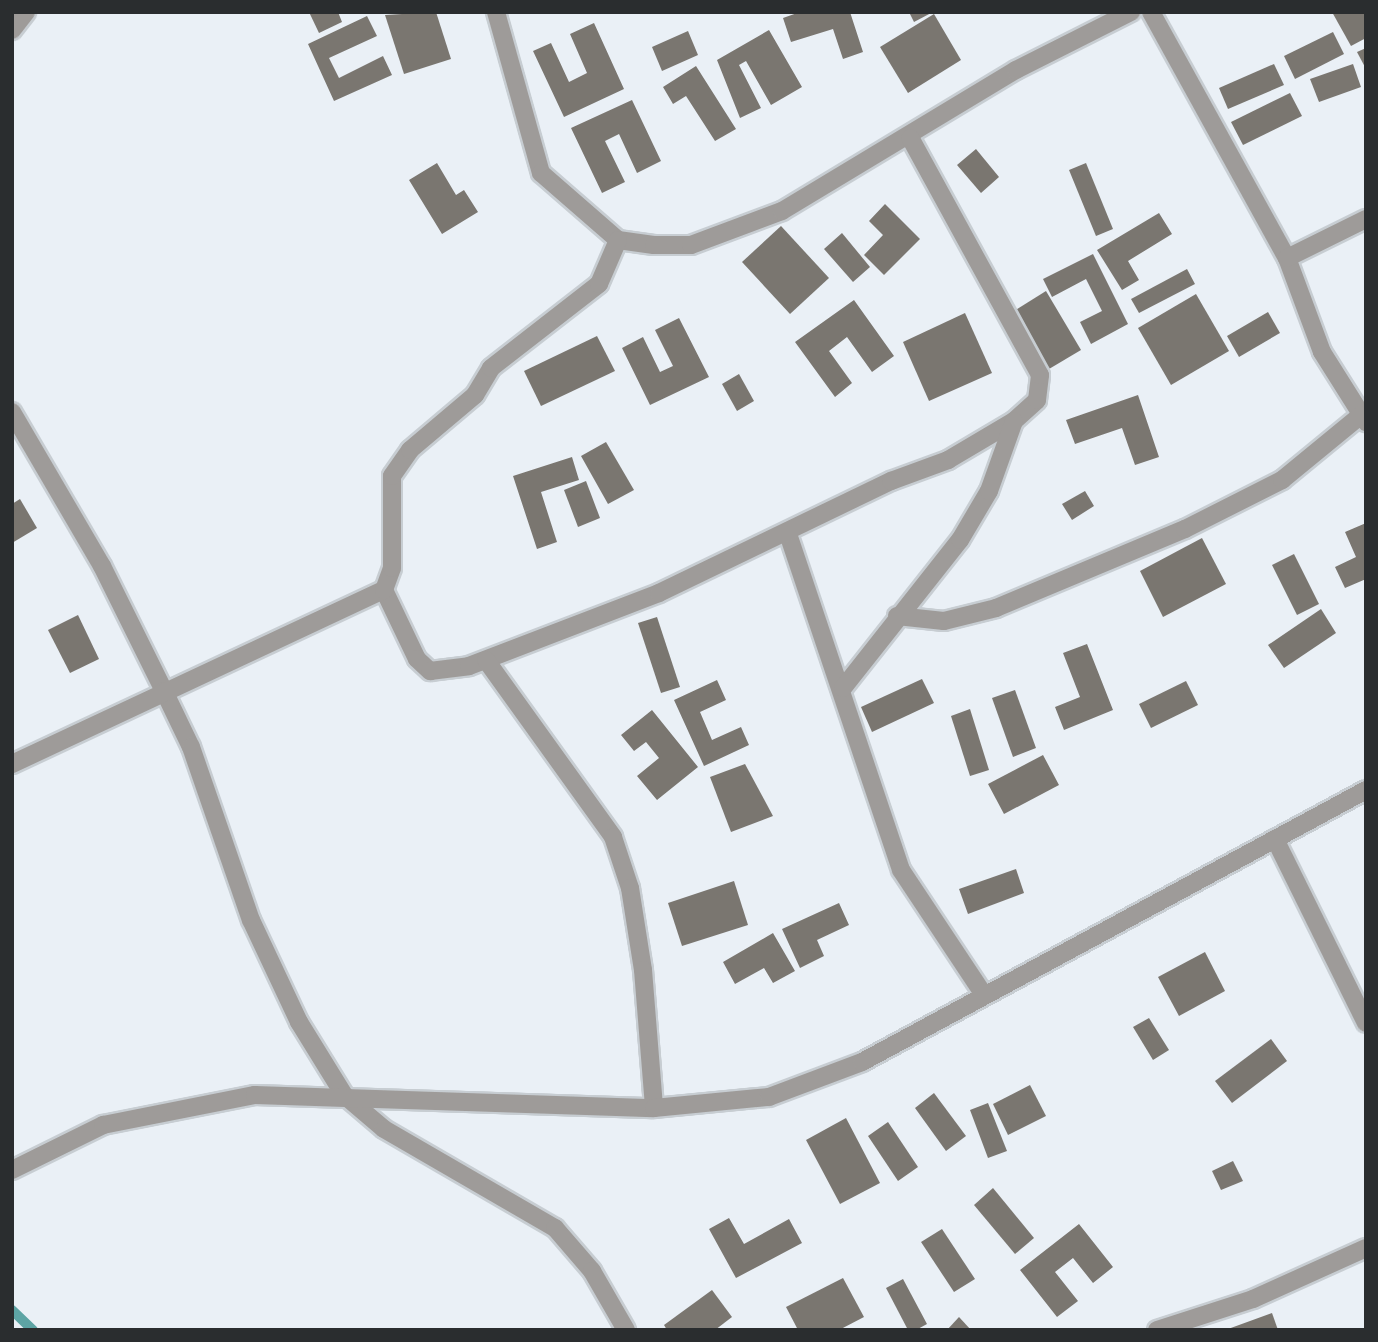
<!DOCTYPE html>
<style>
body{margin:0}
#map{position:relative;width:1378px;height:1342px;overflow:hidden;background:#eaf0f6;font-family:"Fira Sans",sans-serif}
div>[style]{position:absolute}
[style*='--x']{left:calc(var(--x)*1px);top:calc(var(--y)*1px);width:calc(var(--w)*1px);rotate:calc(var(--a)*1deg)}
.stream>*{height:10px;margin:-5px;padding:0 5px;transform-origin:5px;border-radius:5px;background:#5da4a4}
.building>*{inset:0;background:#7a7670}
.roads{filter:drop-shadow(2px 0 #c7cdd2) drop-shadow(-2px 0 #c7cdd2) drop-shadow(0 2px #c7cdd2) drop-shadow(0 -2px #c7cdd2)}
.minor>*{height:18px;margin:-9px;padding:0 9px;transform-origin:9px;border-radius:9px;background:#9e9b99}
.tertiary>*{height:18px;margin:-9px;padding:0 9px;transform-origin:9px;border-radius:9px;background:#9e9b99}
span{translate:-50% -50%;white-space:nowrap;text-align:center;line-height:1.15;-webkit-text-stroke:5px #fbfdfe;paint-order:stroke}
.frame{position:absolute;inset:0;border:14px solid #2a2d2f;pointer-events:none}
</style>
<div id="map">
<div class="stream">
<div style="--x:12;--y:1310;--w:29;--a:44"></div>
</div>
<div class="building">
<div style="clip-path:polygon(309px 12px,338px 12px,342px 22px,319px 33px)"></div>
<div style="clip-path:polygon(436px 12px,451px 59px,404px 74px,385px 15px)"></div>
<div style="clip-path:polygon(800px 12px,850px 12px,863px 52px,843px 59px,833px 29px,791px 42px,783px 18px)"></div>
<div style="clip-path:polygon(909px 12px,933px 12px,914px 22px)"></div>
<div style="clip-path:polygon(1332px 12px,1366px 12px,1366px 38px,1351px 46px)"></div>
<div style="clip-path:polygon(934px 14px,961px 60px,908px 93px,880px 47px)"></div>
<div style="clip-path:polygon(367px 16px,377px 36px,329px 58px,339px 78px,383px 56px,392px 75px,334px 101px,308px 44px)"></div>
<div style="clip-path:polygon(594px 23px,624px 89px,564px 117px,533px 51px,551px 43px,569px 82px,587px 73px,570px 34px)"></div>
<div style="clip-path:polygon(769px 30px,802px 87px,771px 105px,746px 61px,739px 65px,761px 108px,740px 118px,717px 60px)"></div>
<div style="clip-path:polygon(688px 31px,698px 55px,662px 71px,652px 47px)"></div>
<div style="clip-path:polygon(1333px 32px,1344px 54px,1295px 79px,1284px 56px)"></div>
<div style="clip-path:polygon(1366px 48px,1366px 69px,1357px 52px)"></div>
<div style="clip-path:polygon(1274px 64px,1284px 85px,1228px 109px,1219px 88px)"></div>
<div style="clip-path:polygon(1353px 64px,1361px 87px,1319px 102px,1310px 79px)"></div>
<div style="clip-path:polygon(696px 66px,736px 129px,715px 141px,686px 96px,673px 104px,663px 87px)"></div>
<div style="clip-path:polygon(1290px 93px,1302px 116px,1243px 145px,1231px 122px)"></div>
<div style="clip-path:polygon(632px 100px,661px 161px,637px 173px,619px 134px,605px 141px,625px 182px,602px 193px,571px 128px)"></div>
<div style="clip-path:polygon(976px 149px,999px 177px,981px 193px,957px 165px)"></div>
<div style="clip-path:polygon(437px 163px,456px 195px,464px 190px,478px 212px,442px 234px,409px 180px)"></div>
<div style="clip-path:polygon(1086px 163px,1113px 229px,1096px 236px,1069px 170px)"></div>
<div style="clip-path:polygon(885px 204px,920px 239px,884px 275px,864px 255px,883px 235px,869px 221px)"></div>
<div style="clip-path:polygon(1159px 213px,1172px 234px,1128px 261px,1139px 280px,1122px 290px,1097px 250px)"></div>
<div style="clip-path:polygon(781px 226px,829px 278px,790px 314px,742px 262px)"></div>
<div style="clip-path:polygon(842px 233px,870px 267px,853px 282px,824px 249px)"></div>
<div style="clip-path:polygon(1093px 254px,1128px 324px,1091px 344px,1080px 322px,1102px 311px,1086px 279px,1052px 297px,1043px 279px)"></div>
<div style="clip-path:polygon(1187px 269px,1195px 284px,1139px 313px,1131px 299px)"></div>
<div style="clip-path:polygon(1046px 291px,1081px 350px,1049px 369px,1014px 311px)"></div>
<div style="clip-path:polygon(1196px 294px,1229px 351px,1171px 385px,1138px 328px)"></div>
<div style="clip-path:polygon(854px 300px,894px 356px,872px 372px,847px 337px,829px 351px,852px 383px,835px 397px,795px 342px)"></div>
<div style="clip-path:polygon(1268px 312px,1280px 333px,1239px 357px,1227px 336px)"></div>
<div style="clip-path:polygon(965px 313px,992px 373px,929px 401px,903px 342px)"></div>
<div style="clip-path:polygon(679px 318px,709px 377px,650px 405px,622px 348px,643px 337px,660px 372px,673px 366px,655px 330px)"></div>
<div style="clip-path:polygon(597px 336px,615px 371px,541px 406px,524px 371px)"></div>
<div style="clip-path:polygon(739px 374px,754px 401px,737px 411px,722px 384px)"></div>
<div style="clip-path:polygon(1138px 395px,1159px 457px,1135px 465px,1122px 428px,1075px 444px,1066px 420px)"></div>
<div style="clip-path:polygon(606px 442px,634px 490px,608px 504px,581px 456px)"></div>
<div style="clip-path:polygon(572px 457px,579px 480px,541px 492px,557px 542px,537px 549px,513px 476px)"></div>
<div style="clip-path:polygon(586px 481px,600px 518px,578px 527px,564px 490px)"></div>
<div style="clip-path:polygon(1085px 491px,1094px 506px,1072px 520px,1062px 504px)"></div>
<div style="clip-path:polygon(20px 499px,37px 528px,12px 543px,12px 504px)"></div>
<div style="clip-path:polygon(1366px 523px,1366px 579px,1345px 588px,1335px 567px,1356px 557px,1345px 532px)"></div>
<div style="clip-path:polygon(1202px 538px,1226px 584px,1163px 617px,1140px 571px)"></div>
<div style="clip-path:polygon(1294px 554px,1319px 604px,1297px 615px,1272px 565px)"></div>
<div style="clip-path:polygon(1321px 609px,1336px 633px,1284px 668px,1268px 645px)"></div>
<div style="clip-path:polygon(78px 615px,99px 659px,70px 673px,48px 630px)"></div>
<div style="clip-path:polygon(657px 617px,680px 687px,661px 693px,638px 623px)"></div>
<div style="clip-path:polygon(1087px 644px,1113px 710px,1064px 730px,1055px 707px,1080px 697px,1063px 653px)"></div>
<div style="clip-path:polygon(922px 679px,934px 703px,872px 732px,861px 707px)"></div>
<div style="clip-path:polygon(717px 680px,726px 700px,700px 712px,712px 740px,741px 727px,749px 745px,704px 766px,674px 700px)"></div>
<div style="clip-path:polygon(1186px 681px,1198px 705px,1151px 728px,1139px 704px)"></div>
<div style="clip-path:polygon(1015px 690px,1036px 748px,1013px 757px,992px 698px)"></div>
<div style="clip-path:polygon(970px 709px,989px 770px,970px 776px,951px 716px)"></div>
<div style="clip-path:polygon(652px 710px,698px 767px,657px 800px,637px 776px,659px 758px,646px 742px,634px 751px,621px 735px)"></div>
<div style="clip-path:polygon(1043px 755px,1059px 785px,1004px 814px,988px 784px)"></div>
<div style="clip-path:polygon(745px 764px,773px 816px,731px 832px,710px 777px)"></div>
<div style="clip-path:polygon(1016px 869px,1024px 893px,968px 914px,959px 889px)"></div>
<div style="clip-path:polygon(734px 881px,748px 925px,682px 946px,668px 903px)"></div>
<div style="clip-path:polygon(839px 903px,849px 925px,817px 940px,824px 956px,800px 968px,782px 929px)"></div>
<div style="clip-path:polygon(773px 933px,795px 971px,773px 983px,764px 968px,735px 984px,723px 962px)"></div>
<div style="clip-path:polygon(1205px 952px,1225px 991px,1179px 1016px,1158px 977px)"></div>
<div style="clip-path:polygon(1149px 1018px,1169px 1050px,1153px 1060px,1133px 1027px)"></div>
<div style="clip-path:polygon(1271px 1039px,1287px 1061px,1232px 1103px,1215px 1081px)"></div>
<div style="clip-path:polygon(1030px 1085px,1046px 1116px,1008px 1135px,993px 1104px)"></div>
<div style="clip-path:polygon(934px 1093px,966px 1136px,946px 1151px,915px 1108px)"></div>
<div style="clip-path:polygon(988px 1103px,1007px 1151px,988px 1158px,970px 1110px)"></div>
<div style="clip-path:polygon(846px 1118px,880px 1183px,840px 1204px,806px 1140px)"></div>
<div style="clip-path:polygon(888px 1122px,918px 1167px,898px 1181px,868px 1136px)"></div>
<div style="clip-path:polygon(1233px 1161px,1243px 1181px,1221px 1190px,1212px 1171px)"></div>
<div style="clip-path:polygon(993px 1188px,1034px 1238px,1015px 1254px,974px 1205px)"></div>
<div style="clip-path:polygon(729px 1218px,744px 1244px,789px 1219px,802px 1243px,736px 1278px,709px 1229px)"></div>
<div style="clip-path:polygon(1079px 1224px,1113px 1267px,1093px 1283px,1073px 1258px,1055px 1272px,1078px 1301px,1057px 1317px,1020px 1270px)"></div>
<div style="clip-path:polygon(942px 1229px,975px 1279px,954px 1292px,921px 1242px)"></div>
<div style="clip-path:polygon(843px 1278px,864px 1317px,839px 1330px,798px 1330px,786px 1307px)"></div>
<div style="clip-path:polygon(903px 1279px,927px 1324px,916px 1330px,908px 1330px,886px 1288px)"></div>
<div style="clip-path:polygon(712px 1290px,732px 1317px,715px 1330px,667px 1330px,664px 1325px)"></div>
<div style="clip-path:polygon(1272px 1313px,1278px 1330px,1228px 1330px,1228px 1329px)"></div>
<div style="clip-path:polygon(959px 1317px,971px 1330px,947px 1330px)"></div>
</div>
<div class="roads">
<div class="minor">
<div style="--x:496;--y:12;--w:167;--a:74.4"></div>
<div style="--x:541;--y:173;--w:102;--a:41"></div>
<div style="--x:618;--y:240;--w:36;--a:8"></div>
<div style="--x:654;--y:245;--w:37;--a:0"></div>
<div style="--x:691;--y:245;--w:97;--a:-20.5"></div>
<div style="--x:782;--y:211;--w:273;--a:-31.1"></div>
<div style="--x:1016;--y:70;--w:129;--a:-26.8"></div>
<div style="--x:1151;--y:12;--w:281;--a:61.1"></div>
<div style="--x:1287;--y:258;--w:100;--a:69.6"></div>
<div style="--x:1322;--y:352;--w:83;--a:57.8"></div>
<div style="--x:12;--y:30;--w:23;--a:-52"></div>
<div style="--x:1287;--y:258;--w:88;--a:-26.3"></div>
<div style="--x:12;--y:412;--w:178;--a:59.7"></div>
<div style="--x:102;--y:566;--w:140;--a:63.6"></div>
<div style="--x:164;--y:691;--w:62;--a:64.3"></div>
<div style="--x:191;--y:747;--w:183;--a:70.9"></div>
<div style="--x:251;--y:920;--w:113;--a:64.8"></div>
<div style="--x:299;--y:1022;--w:86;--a:58.3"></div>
<div style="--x:344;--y:1095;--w:52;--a:40.4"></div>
<div style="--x:384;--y:1129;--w:198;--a:30.1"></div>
<div style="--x:555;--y:1228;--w:57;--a:49.3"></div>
<div style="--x:592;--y:1271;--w:68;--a:60"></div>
<div style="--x:788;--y:534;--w:354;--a:71.4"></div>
<div style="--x:901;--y:870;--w:150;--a:56.4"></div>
<div style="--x:384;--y:590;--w:76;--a:64.4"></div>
<div style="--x:417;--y:659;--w:18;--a:43"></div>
<div style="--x:430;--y:671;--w:39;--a:-7"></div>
<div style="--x:469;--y:666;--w:204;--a:-21"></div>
<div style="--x:659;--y:593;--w:258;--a:-25.8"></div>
<div style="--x:891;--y:481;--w:61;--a:-20.2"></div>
<div style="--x:948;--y:460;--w:77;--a:-30.6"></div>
<div style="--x:1014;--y:421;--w:31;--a:-42"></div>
<div style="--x:1037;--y:400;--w:25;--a:-83"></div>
<div style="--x:1040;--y:375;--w:270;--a:-118.7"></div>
<div style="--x:897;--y:616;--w:47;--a:6.1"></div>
<div style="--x:944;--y:621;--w:54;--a:-14"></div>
<div style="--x:996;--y:608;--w:205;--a:-22.7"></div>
<div style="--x:1185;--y:529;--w:109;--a:-26.8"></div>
<div style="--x:1282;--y:480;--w:102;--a:-39.4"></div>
<div style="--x:486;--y:660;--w:218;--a:54.3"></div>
<div style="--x:613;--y:837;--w:54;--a:71.6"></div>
<div style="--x:630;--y:888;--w:83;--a:81"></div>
<div style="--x:643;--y:970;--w:138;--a:85.4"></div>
<div style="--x:843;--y:688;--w:189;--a:-51.7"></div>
<div style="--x:960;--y:540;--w:57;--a:-59.4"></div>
<div style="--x:989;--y:491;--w:74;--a:-70.3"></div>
<div style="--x:12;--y:764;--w:411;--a:-25.1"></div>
<div style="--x:384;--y:590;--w:23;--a:-70"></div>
<div style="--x:392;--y:568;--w:92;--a:-90"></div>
<div style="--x:392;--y:476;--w:32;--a:-55"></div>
<div style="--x:410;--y:450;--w:85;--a:-40.2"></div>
<div style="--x:475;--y:395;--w:31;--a:-59"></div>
<div style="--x:491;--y:368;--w:137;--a:-37.9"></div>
<div style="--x:599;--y:284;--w:48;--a:-66.6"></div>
<div style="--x:1275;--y:839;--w:205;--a:63.7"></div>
<div style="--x:1157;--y:1330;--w:101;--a:-17.9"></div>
<div style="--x:1253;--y:1299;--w:124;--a:-24.3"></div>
</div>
<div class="tertiary">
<div style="--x:12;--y:1170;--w:102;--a:-26.3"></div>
<div style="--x:103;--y:1125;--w:155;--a:-11.2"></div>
<div style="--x:255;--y:1095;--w:399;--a:1.9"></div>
<div style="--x:654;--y:1108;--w:116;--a:-5.5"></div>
<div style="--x:769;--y:1097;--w:99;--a:-20.6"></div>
<div style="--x:862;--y:1062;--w:573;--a:-28.35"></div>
</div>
</div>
<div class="frame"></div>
</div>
